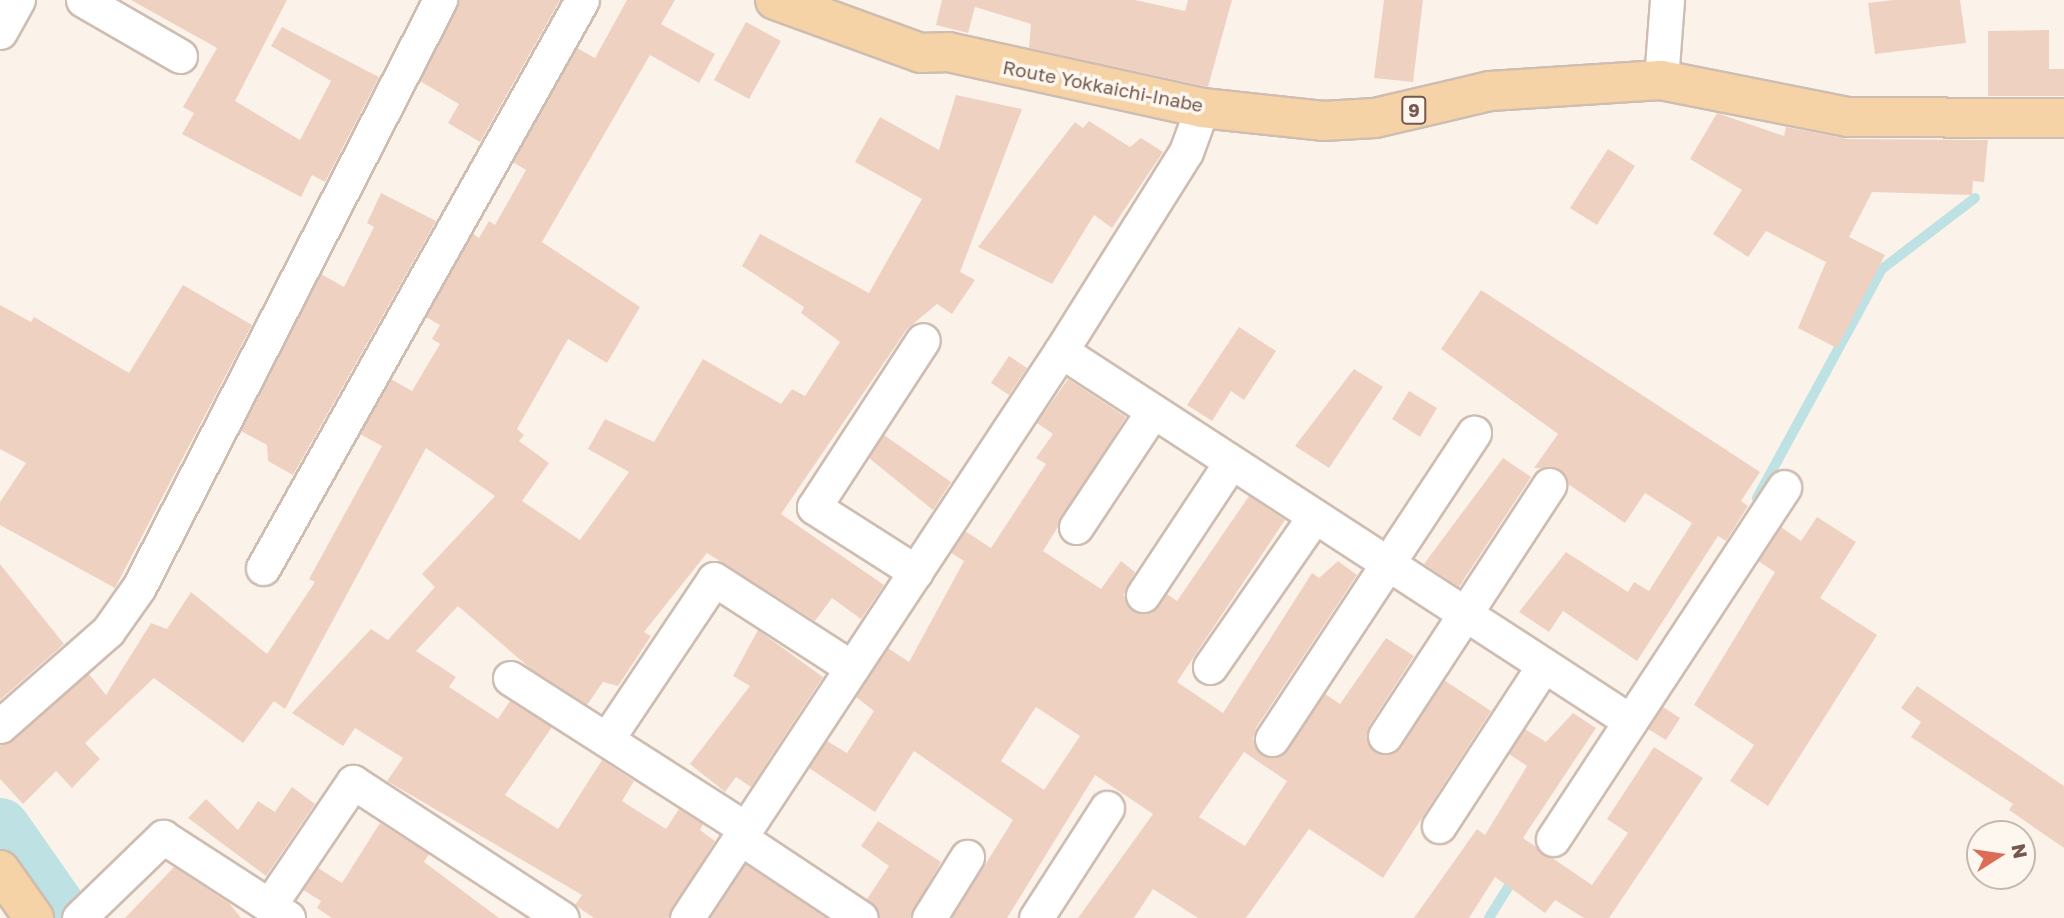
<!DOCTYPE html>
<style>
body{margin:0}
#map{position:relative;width:2064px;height:918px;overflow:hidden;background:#fbf3e9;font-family:"Golos Text",sans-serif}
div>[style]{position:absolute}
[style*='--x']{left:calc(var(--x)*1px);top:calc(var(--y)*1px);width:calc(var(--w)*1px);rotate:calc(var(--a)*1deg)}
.stream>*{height:10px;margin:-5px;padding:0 5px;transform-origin:5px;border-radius:5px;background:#bee1e4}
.river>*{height:60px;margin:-30px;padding:0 30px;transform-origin:30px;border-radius:30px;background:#bee1e4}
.building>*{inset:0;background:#efd1c2}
.roads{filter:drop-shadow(2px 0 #cfbdb2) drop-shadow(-2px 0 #cfbdb2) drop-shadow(0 2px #cfbdb2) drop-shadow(0 -2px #cfbdb2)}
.minor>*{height:33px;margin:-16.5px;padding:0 16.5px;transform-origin:16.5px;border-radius:16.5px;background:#fff}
.major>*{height:38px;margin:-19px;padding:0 19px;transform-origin:19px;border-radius:19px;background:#f5d3a6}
span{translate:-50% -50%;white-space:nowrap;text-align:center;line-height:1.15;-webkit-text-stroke:7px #fef7ef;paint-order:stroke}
.shield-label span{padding:2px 5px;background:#fef7ef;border:2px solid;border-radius:5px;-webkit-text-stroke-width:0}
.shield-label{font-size:18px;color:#74594e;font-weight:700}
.street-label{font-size:19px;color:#74594e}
.north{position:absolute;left:1966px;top:820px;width:70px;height:70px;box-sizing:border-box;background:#fef7ef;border:2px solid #c7b8af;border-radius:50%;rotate:78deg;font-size:19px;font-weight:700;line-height:28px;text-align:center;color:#74594e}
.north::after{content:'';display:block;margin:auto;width:24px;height:32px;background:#dd6c56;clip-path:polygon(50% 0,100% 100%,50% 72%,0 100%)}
</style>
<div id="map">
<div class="stream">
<div style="--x:1757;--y:498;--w:261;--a:-61.4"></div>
<div style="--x:1882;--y:269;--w:117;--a:-37.4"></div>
<div style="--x:1489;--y:918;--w:49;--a:-58.2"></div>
</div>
<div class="river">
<div style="--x:0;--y:828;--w:110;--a:55"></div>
</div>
<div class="building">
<div style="clip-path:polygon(131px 0,287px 0,235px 101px,300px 140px,331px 81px,271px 46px,282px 27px,379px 77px,325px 182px,312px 175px,301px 197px,182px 134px,194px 113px,183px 107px,217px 48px)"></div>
<div style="clip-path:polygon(459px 0,560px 0,480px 142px,448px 123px,459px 104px,420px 81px)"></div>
<div style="clip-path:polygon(627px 0,675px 0,661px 24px,715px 54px,699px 83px,650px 55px,542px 242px,640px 307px,607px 363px,568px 339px,517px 429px,524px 435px,519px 441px,549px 463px,522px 501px,580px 540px,629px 472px,588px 449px,605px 419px,654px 442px,703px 359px,781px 404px,792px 389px,805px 396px,840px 342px,801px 313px,804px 307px,742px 266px,760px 234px,869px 293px,922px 199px,855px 162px,880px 117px,939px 150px,956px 95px,1022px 109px,960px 272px,975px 280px,952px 314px,937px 304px,907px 329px,781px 514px,884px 585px,861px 619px,832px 598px,815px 621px,707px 553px,644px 632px,651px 636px,618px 686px,603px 682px,587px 705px,531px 669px,458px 606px,416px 651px,456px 677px,449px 687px,498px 719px,510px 701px,552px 727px,505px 795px,558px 829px,602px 760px,634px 781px,622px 801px,666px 829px,679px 809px,703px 824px,700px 830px,715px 841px,668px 918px,594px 918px,575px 905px,582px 895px,387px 781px,403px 758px,355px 728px,343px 746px,292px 713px,371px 629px,388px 640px,435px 587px,422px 574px,495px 496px,426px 448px,285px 709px,274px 701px,243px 743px,154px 678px,85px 743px,100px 759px,72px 788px,56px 771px,23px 804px,0 779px,0 745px,89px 674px,106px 695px,151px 623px,167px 629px,191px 592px,267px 654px,315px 582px,309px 579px,382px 446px,360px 434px,391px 379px,412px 391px,440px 344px,432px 339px,440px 325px,426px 317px,473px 234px,479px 238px,489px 221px,495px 225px,526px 170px,513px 162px,577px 48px,595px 58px)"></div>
<div style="clip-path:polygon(942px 0,1135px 0,1185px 11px,1188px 0,1232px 0,1208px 87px,1029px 48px,1031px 24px,975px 7px,968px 33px,936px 25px)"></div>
<div style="clip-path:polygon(1384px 0,1423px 0,1413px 82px,1374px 78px)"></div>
<div style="clip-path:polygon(1893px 0,1960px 0,1966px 43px,1875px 54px,1868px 3px)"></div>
<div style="clip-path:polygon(746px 22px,781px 41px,749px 99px,714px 80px)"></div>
<div style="clip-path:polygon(2049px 30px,2049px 69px,2064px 69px,2064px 96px,1988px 96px,1988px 31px)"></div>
<div style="clip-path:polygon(1717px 113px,1784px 136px,1786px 127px,1848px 139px,1988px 140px,1984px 182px,1973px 181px,1972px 195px,1872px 192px,1849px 237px,1885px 255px,1837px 348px,1798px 328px,1826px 262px,1766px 231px,1748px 257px,1713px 234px,1742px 190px,1690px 159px)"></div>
<div style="clip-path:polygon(1089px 121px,1130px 147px,1141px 138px,1163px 152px,1112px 228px,1094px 215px,1052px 284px,978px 247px,1075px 122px,1083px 128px)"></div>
<div style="clip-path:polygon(1608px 149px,1635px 166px,1597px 225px,1570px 208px)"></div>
<div style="clip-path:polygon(381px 193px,436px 221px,293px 475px,268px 461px,267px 445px,241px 431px,321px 274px,344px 287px,374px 227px,367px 223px)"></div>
<div style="clip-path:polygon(183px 285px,252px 325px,115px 588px,0 525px,0 502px,26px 463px,0 449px,0 305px,31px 322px,34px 317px,129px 373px)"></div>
<div style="clip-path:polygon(1481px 290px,1760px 472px,1741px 501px,1748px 506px,1726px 541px,1718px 536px,1637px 661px,1563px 611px,1549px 632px,1519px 612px,1566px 552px,1628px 592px,1634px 582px,1649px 591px,1692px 523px,1645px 493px,1625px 523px,1568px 484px,1559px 469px,1534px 468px,1558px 434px,1441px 349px)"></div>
<div style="clip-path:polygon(1239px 327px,1276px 351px,1244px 400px,1231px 391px,1212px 421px,1187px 405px)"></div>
<div style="clip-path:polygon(1009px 356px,1027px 368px,1009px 395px,991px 383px)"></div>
<div style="clip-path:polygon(1354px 369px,1383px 387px,1329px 468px,1295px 446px)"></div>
<div style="clip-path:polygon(evenodd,1068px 379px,1126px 417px,1043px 551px,1101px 589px,1121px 561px,1135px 572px,1124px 595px,1133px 611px,1152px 612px,1167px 594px,1177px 601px,1249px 496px,1285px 520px,1177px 682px,1223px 713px,1312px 573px,1319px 578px,1338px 561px,1357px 575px,1256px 728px,1253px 739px,1261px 755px,1272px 758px,1288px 750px,1325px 694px,1340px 704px,1386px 638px,1414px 656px,1369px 726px,1374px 752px,1385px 755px,1401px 747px,1444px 680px,1491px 711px,1383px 878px,1309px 829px,1246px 918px,1198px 918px,1153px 889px,1134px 918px,1078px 918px,1153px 814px,1095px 775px,1007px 918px,952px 918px,1013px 820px,914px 751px,875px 812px,809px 768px,827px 741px,847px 753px,874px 711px,856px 697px,888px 648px,909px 662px,964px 561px,951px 553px,965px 531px,991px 548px,1046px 464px,1036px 458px,1053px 434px,1037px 423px,1068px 379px,1036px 707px,1080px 736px,1044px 790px,1001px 761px,1036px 707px,1068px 379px,1244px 752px,1287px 781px,1245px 846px,1199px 817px,1244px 752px)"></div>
<div style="clip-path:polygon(1409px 391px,1437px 408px,1420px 437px,1392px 419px)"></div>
<div style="clip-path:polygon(884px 435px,951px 482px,933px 510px,869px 458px)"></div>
<div style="clip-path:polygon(1503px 458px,1531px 477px,1459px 587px,1424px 564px)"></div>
<div style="clip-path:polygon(1817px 517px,1856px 542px,1820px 598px,1877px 635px,1768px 806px,1730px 781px,1754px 745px,1694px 705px,1775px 572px,1758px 561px,1781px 527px,1801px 541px)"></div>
<div style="clip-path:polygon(0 564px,64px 644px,0 700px)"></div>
<div style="clip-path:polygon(758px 630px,823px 677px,751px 787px,736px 777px,725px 792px,690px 764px,750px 686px,733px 676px)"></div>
<div style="clip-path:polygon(1917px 686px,2064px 786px,2064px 848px,2009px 810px,2013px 804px,1911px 737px,1921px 722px,1901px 708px)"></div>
<div style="clip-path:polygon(1663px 707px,1680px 718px,1666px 740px,1648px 729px)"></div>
<div style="clip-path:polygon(1573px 713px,1596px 728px,1523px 838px,1592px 885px,1628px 833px,1607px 819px,1654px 747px,1703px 778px,1609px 918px,1584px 918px,1555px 900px,1545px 913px,1495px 877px,1469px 918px,1414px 918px,1477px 829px,1485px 835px,1527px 766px,1509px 754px,1525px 729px,1546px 742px)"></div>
<div style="clip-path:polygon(292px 787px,315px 804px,266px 876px,188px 818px,206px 799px,238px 830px,258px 801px,275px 812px)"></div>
<div style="clip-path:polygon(878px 821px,941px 862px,910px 918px,880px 918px,867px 899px,889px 866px,861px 846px)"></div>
<div style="clip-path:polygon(380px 823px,429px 854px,424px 862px,499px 918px,332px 918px,317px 908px,321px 901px,303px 890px,318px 868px,342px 883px)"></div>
<div style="clip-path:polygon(745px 864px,826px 918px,710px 918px)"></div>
<div style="clip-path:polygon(174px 867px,229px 903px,241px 918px,125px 918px)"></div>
</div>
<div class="roads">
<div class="minor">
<div style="--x:83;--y:0;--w:112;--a:30"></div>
<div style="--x:0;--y:32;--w:37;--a:-61"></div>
<div style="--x:1661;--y:80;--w:80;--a:-85.7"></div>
<div style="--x:1061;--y:351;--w:679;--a:33.03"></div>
<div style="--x:1076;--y:527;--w:139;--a:-56.4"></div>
<div style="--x:263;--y:568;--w:651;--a:-60.68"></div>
<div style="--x:916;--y:572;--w:121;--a:-147.5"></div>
<div style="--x:814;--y:507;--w:199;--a:-56.9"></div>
<div style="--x:1143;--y:595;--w:159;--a:-56.5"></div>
<div style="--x:1210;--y:667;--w:183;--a:-55.3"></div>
<div style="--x:510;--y:678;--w:279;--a:32.6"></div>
<div style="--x:0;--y:726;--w:144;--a:-41.3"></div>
<div style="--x:108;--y:631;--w:54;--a:-54.8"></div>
<div style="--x:139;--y:587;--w:660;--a:-62.85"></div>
<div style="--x:1385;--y:736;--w:300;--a:-56.8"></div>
<div style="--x:607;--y:739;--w:192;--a:-56.2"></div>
<div style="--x:714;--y:579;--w:164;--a:32.8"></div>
<div style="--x:1272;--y:739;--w:367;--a:-56.6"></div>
<div style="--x:1439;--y:826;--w:192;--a:-56.9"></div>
<div style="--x:739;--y:837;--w:146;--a:33.6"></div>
<div style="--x:1553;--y:839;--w:421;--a:-56.7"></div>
<div style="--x:269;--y:906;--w:150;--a:-55.9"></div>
<div style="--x:353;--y:782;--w:249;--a:33.1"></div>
<div style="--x:79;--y:918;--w:117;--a:-44"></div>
<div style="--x:163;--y:837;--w:149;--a:32.9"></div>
<div style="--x:687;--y:918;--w:679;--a:-56.59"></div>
<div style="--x:1061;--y:351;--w:235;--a:-57.9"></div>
<div style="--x:1186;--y:152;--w:47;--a:-70"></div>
<div style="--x:929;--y:918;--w:72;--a:-58.1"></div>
<div style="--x:1036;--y:918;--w:131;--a:-57.2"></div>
</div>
<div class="major">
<div style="--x:775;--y:0;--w:155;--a:20"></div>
<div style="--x:921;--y:53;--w:27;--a:-2"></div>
<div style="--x:948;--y:52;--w:260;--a:12.4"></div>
<div style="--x:1202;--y:108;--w:122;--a:6.1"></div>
<div style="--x:1323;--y:121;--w:52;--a:-3.3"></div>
<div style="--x:1375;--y:118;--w:118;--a:-13.2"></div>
<div style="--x:1490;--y:91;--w:171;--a:-3.7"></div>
<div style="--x:1661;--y:80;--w:191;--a:11.2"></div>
<div style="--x:1848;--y:117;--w:216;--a:0.3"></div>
<div style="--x:0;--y:870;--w:59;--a:54.7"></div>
</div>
</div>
<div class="shield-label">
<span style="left:1414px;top:110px">9</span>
</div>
<div class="street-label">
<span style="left:1103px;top:86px;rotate:11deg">Route Yokkaichi-Inabe</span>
</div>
<div class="north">N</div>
</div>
